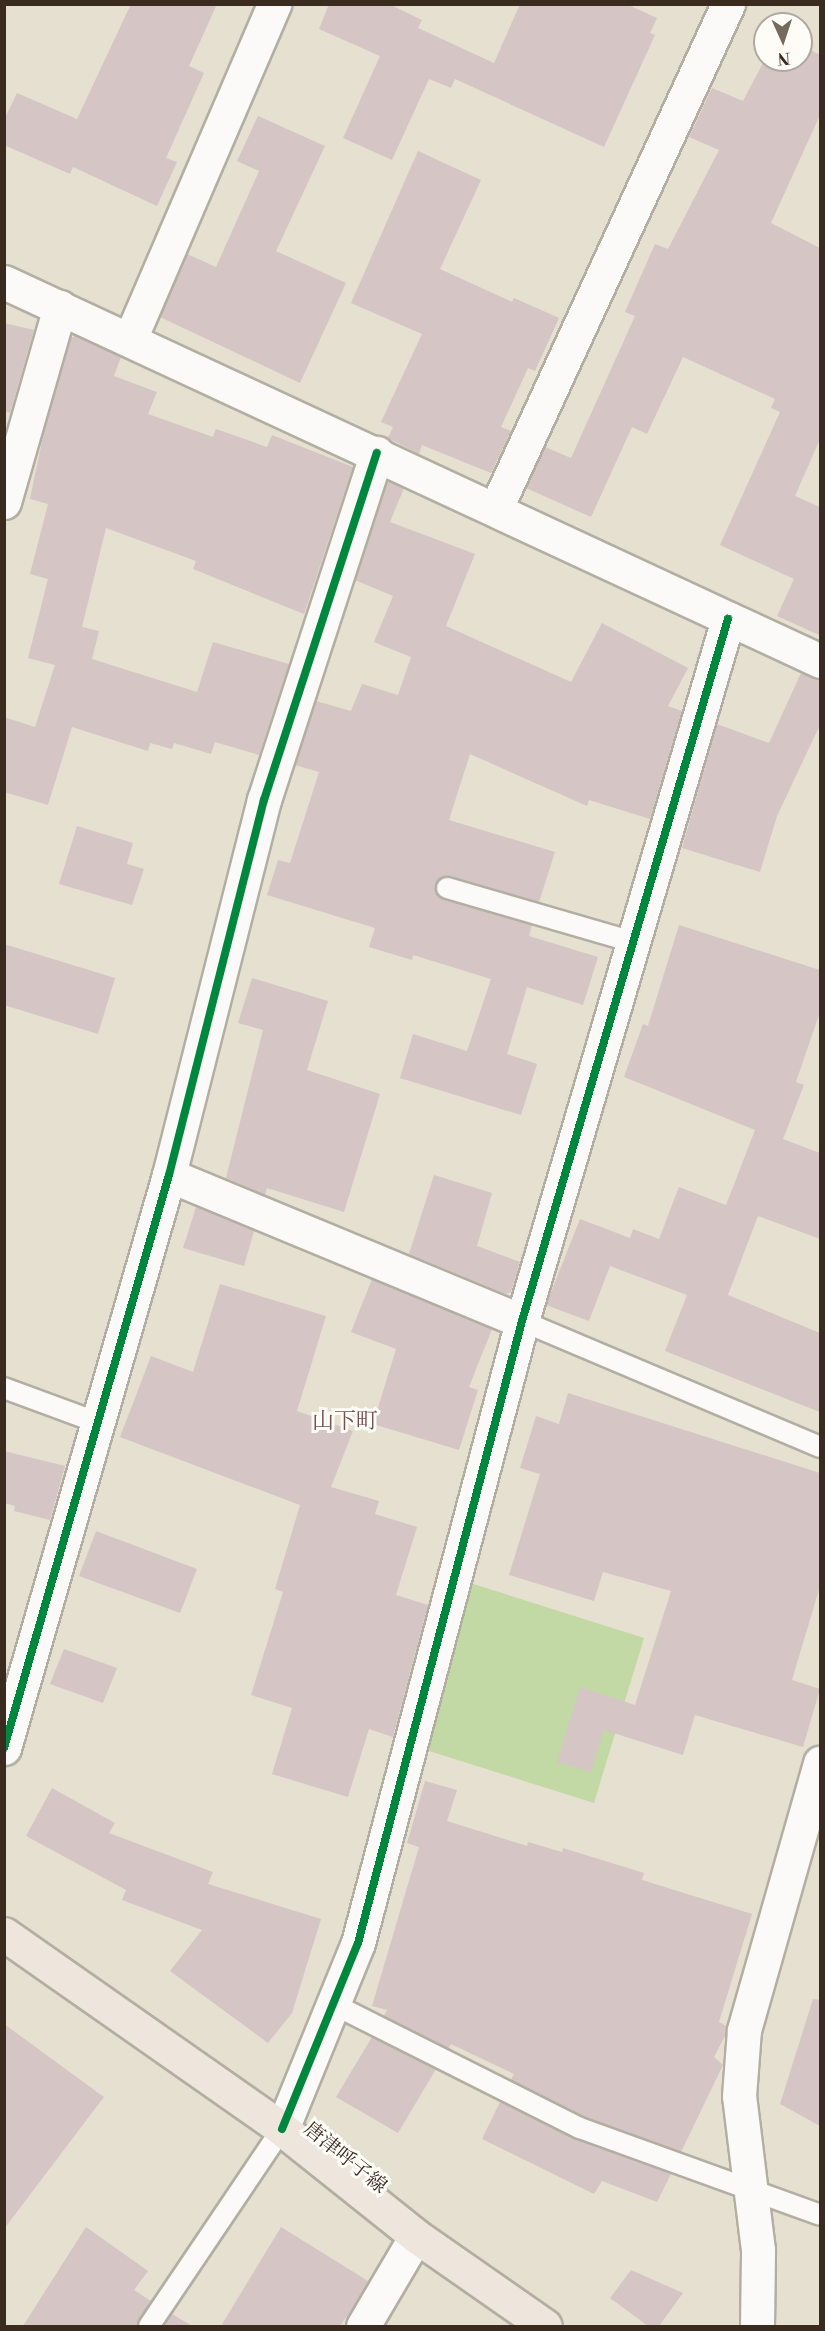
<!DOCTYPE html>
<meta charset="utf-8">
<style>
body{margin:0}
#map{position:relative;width:825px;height:2331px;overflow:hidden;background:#e5e0cf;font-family:"Libre Bodoni","Noto Serif JP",serif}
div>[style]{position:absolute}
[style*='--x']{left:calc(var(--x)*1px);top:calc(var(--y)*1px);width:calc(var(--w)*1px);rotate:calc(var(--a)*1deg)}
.green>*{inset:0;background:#c2d9a5}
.building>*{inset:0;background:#d6c5c5}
.roads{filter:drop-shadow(2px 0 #b2aea2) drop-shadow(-2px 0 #b2aea2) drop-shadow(0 2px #b2aea2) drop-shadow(0 -2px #b2aea2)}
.service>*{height:20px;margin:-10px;padding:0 10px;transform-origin:10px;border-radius:10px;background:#fbfaf8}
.minor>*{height:33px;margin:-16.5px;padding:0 16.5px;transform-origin:16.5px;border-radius:16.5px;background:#fbfaf8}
.primary>*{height:33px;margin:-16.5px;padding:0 16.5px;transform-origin:16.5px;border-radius:16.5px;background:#eee5dd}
.cycleway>*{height:8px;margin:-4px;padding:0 4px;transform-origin:4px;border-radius:4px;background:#00873e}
span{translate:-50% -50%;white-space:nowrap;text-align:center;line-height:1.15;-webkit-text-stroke:6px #fdfcf7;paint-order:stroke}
.street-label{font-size:20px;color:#3b2a1e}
.quarter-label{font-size:22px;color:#755055}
.frame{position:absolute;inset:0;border:6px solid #3b2a1e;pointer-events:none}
.north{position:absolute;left:753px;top:12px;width:60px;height:60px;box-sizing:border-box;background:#fdfcf7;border:2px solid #afa8a0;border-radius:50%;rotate:177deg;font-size:16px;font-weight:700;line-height:24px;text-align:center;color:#3b2a1e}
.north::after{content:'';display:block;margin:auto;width:21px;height:27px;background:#766a5c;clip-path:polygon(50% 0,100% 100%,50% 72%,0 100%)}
</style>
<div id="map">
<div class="green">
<div style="clip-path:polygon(467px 1582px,644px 1638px,594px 1803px,426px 1750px)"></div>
</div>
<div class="building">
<div style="clip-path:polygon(131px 4px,217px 4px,189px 66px,204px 73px,166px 158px,177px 162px,157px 206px,73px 167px,70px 174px,4px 145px,4px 120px,17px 93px,77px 119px)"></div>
<div style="clip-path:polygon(329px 4px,389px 4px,422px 20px,418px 28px,494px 63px,520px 4px,626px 4px,657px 18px,650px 33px,655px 35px,604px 147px,455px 79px,451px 88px,429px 79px,392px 160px,343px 138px,380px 56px,319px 29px)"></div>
<div style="clip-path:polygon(801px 45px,820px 55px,820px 115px,771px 223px,820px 248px,820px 439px,795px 496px,820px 507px,820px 641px,819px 635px,777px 616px,794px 579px,720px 545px,780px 412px,771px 408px,775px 399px,683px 357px,647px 434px,632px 427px,591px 517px,526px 488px,545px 447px,571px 458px,635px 316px,625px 312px,655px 244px,668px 249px,719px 150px,689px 137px,712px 88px,743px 101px,765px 59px,801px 60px)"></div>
<div style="clip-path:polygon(258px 116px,325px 146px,276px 251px,346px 283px,300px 383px,160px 317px,187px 254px,216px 267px,259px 171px,237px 161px)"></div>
<div style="clip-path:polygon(418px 151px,481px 180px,440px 269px,512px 302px,514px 298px,559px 318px,535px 371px,528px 368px,501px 427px,511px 431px,491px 473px,422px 445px,419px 454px,388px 438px,393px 427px,381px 422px,422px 334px,351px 303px)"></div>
<div style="clip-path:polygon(4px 323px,34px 330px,10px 413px,4px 411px)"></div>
<div style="clip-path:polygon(75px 336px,121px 357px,114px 376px,157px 392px,148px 414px,213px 437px,216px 429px,267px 447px,272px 435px,353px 467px,304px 614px,193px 569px,196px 561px,106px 528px,82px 627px,99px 631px,92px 659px,197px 692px,213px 642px,289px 664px,259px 755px,215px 742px,211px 754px,174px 743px,172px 749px,150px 743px,148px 751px,72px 727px,48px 805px,4px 792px,4px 717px,35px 727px,55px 665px,28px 658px,48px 579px,30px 574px,48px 504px,30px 499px,46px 422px,70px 339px)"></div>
<div style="clip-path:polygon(388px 481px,404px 488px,390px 522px,475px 554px,446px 626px,571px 682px,602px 623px,688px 668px,668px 706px,682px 711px,650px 819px,589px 800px,587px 806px,470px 754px,449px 820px,555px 852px,539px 902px,450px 876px,436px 884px,438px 896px,532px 925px,529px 936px,598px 957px,583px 1005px,527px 987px,507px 1054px,537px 1064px,521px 1115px,400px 1078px,413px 1034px,467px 1051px,491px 979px,413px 955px,412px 960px,369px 947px,375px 928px,267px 895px,278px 860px,290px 863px,319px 772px,295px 765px,316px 701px,351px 711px,362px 684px,398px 695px,411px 657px,374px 642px,393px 596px,355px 580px)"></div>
<div style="clip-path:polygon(801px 673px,820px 680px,820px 725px,777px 816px,760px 872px,682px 848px,717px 724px,769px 743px)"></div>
<div style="clip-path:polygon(77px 826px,133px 843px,127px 864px,144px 869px,132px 905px,59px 884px)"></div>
<div style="clip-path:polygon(679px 925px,820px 970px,820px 1012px,796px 1082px,804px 1085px,783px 1139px,820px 1153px,820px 1239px,758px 1216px,728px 1295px,820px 1333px,820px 1412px,665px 1351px,687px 1295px,610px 1266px,589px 1321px,546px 1305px,580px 1219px,630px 1238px,633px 1229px,659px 1239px,679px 1187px,726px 1205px,755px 1130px,624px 1077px,643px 1024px,648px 1026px)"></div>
<div style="clip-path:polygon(4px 944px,115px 978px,98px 1034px,4px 1005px)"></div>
<div style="clip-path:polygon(252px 978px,328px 1001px,307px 1070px,380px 1094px,344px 1212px,267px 1188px,265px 1195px,226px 1178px,263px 1030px,238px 1023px)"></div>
<div style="clip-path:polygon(434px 1175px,492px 1193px,477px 1246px,520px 1262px,511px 1292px,506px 1294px,409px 1254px)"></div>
<div style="clip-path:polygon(196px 1207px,254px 1231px,244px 1266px,183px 1248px)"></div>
<div style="clip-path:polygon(372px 1279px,492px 1329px,469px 1387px,478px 1390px,459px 1450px,373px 1424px,396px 1349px,351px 1332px)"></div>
<div style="clip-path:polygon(220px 1284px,326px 1316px,297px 1411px,353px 1431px,331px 1487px,379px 1501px,375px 1514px,417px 1527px,396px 1595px,428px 1605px,393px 1737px,369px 1729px,348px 1797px,272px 1774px,292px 1708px,251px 1695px,283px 1592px,275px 1589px,300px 1505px,120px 1437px,151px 1356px,193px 1372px)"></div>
<div style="clip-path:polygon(568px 1393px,820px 1473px,820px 1586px,792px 1680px,820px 1689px,803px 1747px,695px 1715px,683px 1755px,604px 1730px,591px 1772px,557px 1762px,580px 1687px,635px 1705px,671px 1591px,603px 1572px,594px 1601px,509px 1575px,540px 1474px,520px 1468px,536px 1416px,559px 1424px)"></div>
<div style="clip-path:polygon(4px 1451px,65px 1466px,50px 1520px,14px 1511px,15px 1506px,4px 1503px)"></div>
<div style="clip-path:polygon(96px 1531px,197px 1569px,180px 1613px,79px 1576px)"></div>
<div style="clip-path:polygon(64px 1649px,117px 1668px,103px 1703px,50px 1684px)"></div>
<div style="clip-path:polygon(425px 1781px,457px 1790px,447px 1821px,527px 1846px,528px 1842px,562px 1852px,563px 1848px,644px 1873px,642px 1880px,752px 1914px,719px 2022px,726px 2026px,725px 2036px,714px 2057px,723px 2065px,681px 2152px,585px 2117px,511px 2080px,514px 2074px,451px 2044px,448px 2049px,384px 2016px,387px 2010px,372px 2006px,419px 1847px,407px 1843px)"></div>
<div style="clip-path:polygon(52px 1788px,115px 1823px,109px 1833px,213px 1872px,208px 1884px,321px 1919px,292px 2013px,268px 2043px,170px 1971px,202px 1930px,122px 1900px,126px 1890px,26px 1836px)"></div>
<div style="clip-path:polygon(813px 1999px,820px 2000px,820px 2126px,780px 2104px)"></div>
<div style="clip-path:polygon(4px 2024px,104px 2097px,4px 2229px)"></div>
<div style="clip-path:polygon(372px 2037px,436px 2069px,398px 2133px,336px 2097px)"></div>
<div style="clip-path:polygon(500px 2102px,576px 2139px,671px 2174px,657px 2202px,602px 2181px,594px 2194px,482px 2139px)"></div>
<div style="clip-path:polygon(86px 2227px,148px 2271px,134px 2290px,151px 2301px,137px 2326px,23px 2326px)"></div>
<div style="clip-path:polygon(281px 2227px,368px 2281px,352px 2309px,340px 2326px,221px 2326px)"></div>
<div style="clip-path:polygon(631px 2270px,683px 2293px,659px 2326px,648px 2326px,610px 2298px)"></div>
<div style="clip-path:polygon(172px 2314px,192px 2326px,163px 2326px)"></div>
</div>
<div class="roads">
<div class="service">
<div style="--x:447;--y:888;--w:194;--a:16.2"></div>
<div style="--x:522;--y:1321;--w:324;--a:22.9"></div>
<div style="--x:4;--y:1388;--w:98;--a:20.3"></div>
<div style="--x:333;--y:2004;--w:276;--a:26.7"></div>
<div style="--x:580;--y:2128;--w:255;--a:19.9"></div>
<div style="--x:149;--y:2326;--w:238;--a:-56"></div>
</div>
<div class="minor">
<div style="--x:4;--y:282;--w:900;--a:24.91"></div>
<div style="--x:130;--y:339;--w:365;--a:-66.7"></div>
<div style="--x:4;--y:502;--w:203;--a:-74"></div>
<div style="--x:496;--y:508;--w:555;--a:-65.28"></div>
<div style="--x:169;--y:1175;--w:382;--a:22.5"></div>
<div style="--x:4;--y:1748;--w:596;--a:-73.94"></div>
<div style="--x:169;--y:1175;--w:387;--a:-75.8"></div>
<div style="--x:264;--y:800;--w:365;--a:-72"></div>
<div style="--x:282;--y:2129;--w:201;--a:-67.8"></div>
<div style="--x:358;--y:1943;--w:643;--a:-75.23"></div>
<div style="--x:522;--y:1321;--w:732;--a:-73.65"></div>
<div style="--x:363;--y:2326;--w:104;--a:-59.5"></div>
<div style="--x:757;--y:2326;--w:76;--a:-89.2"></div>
<div style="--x:758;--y:2250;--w:155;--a:-97"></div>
<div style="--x:739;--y:2096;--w:66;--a:-85.7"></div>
<div style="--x:744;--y:2030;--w:278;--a:-74.1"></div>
</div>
<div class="primary">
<div style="--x:4;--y:1934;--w:340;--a:35"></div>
<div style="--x:282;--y:2129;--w:171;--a:38.6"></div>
<div style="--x:416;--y:2236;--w:157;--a:34.9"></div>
</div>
</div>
<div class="cycleway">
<div style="--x:4;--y:1748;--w:596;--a:-73.94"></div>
<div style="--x:169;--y:1175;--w:387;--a:-75.8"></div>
<div style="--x:264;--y:800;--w:365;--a:-72"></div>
<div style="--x:282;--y:2129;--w:201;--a:-67.8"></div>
<div style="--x:358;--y:1943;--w:643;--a:-75.23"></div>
<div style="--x:522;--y:1321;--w:732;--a:-73.65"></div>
</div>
<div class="street-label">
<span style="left:345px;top:2158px;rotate:39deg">唐津呼子線</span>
</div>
<div class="quarter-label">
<span style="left:345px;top:1422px">山下町</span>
</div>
<div class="frame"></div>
<div class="north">N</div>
</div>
